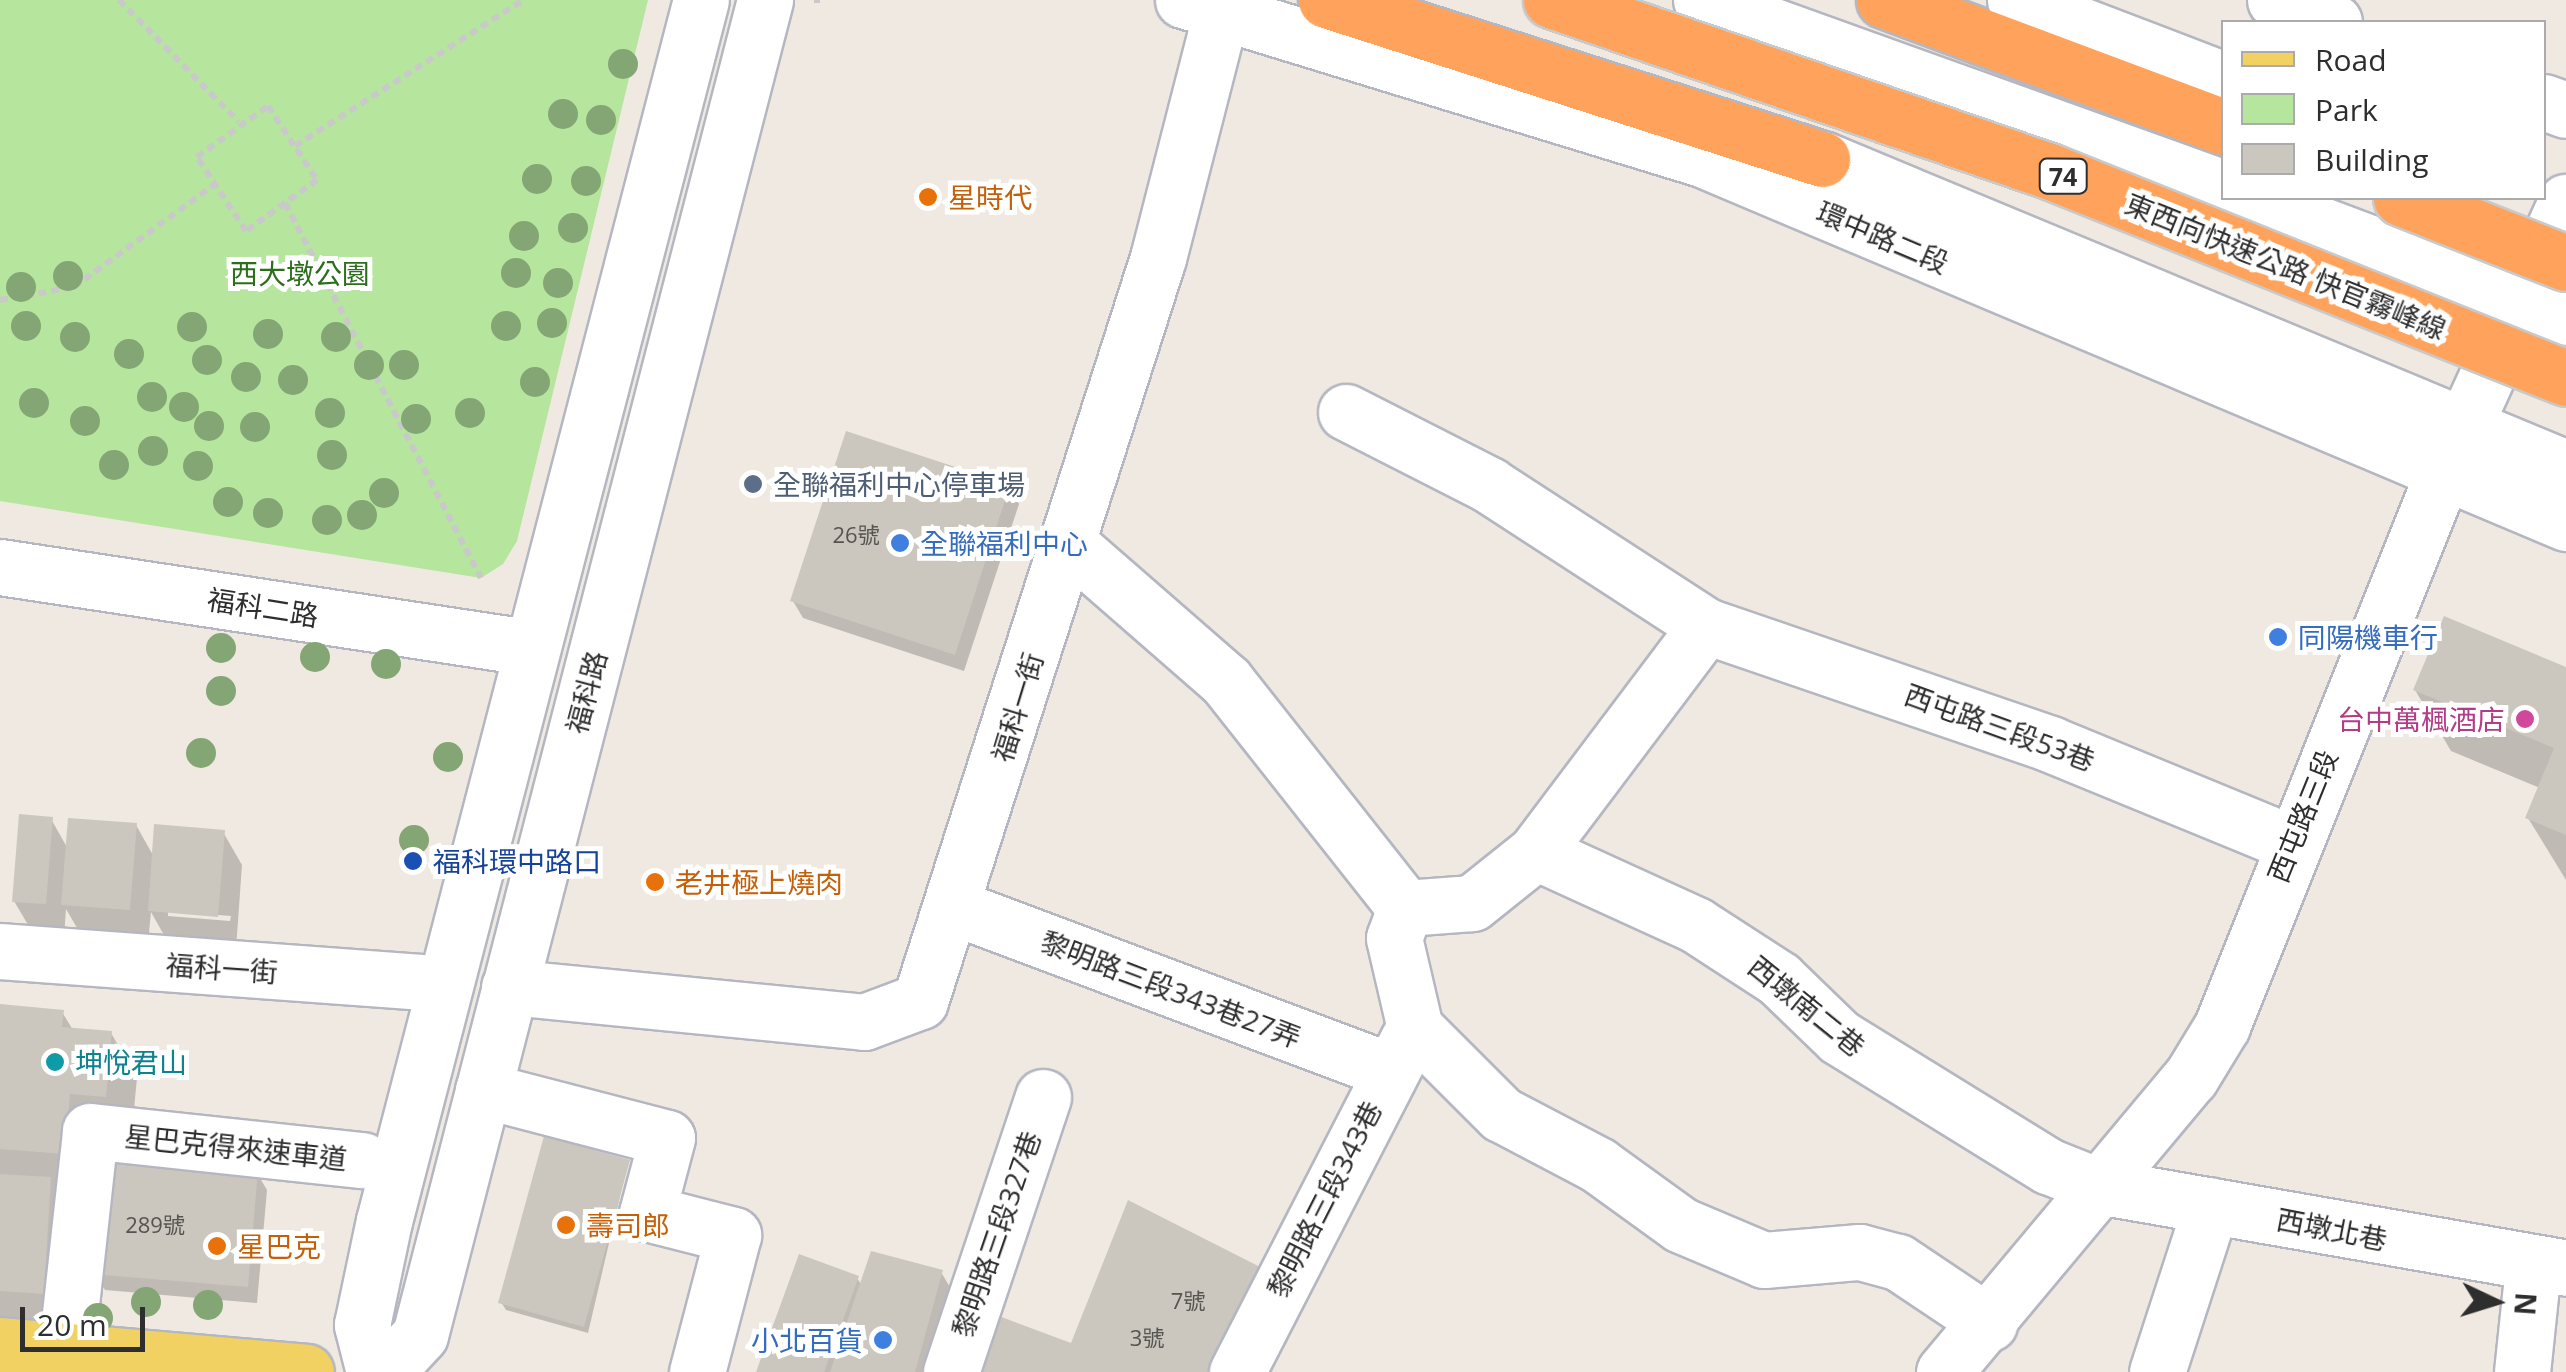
<!DOCTYPE html>
<meta charset="utf-8">
<style>
body{margin:0}
#map{position:relative;width:2566px;height:1372px;overflow:hidden;background:#efe9e1;font-family:"Open Sans","Noto Sans TC",sans-serif}
div>[style]{position:absolute}
[style*='--x']{left:calc(var(--x)*1px);top:calc(var(--y)*1px);width:calc(var(--w)*1px);rotate:calc(var(--a)*1deg)}
.green>*{inset:0;background:#b6e59e}
.shadow>*{inset:0;background:#0003}
.building>*{inset:0;background:#cbc7bf}
.path>*{height:6px;margin-top:-3px;transform-origin:0;background:repeating-linear-gradient(90deg,#c9c9c9 0 8px,transparent 0 13px)}
.roads{filter:drop-shadow(2px 0 #b4b7c1) drop-shadow(-2px 0 #b4b7c1) drop-shadow(0 2px #b4b7c1) drop-shadow(0 -2px #b4b7c1)}
.minor>*{height:55px;margin:-27.5px;padding:0 27.5px;transform-origin:27.5px;border-radius:27.5px;background:#fff}
.major>*{height:55px;margin:-27.5px;padding:0 27.5px;transform-origin:27.5px;border-radius:27.5px;background:#f2d163}
.highway>*{height:55px;margin:-27.5px;padding:0 27.5px;transform-origin:27.5px;border-radius:27.5px;background:#ffa35c}
.bridges{filter:drop-shadow(2px 0 #c9c9c9) drop-shadow(-2px 0 #c9c9c9) drop-shadow(0 2px #c9c9c9) drop-shadow(0 -2px #c9c9c9)}
.highway-bridge>*{height:55px;margin:-27.5px;padding:0 27.5px;transform-origin:27.5px;border-radius:27.5px;background:#ffa35c}
.trees>*{width:30px;height:30px;margin:-15px;border-radius:50%;background:#84a574}
.dots>*{width:28px;height:28px;translate:-50% -50%;box-sizing:border-box;border:5px solid #fff;border-radius:50%}
span{translate:-50% -50%;white-space:nowrap;text-align:center;line-height:1.15;-webkit-text-stroke:10px #fff;paint-order:stroke}
.number-label{font-size:22px;color:#555452}
.number-label span{-webkit-text-stroke-width:0}
.shield-label span{padding:2px 8px;background:#fff;border:2px solid;border-radius:8px;-webkit-text-stroke-width:0}
.shield-label{font-size:25px;color:#2e2e2e;font-weight:700}
.food-label{font-size:28px;color:#c56008}
.left{translate:0 -50%;text-align:left}
.street-label{font-size:28px;color:#2e2e2e}
.park-label{font-size:28px;color:#2c6e1b}
.service-label{font-size:28px;color:#4e5e75}
.shop-label{font-size:28px;color:#366cbe}
.right{translate:-100% -50%;text-align:right}
.hotel-label{font-size:28px;color:#b23c85}
.transit-label{font-size:28px;color:#164399}
.culture-label{font-size:28px;color:#0d838f}
.legend{position:absolute;left:2221px;top:20px;width:325px;height:180px;box-sizing:border-box;background:#fff;border:2px solid #ababab;margin:0;padding:12px 18px;list-style:none;font-size:30px;color:#2e2e2e}
.legend li{display:flex;align-items:center;gap:20px;height:50px}
.legend b{width:50px;border:2px solid #ababab}
.north{position:absolute;left:2446px;top:1252px;width:100px;height:100px;-webkit-text-stroke:8px #fff;paint-order:stroke;rotate:94deg;font-size:28px;font-weight:700;line-height:40px;text-align:center;color:#2e2e2e}
.north::after{content:'';display:block;margin:auto;width:35px;height:45px;background:#2e2e2e;clip-path:polygon(50% 0,100% 100%,50% 72%,0 100%)}
.scale{position:absolute;left:20px;top:1307px;width:125px;height:45px;box-sizing:border-box;border:5px solid #2e2e2e;border-top:0;padding-left:12px;font-size:30px;line-height:35px;white-space:nowrap;color:#2e2e2e;-webkit-text-stroke:8px #fff;paint-order:stroke}
</style>
<div id="map">
<div class="green">
<div style="clip-path:polygon(0 0,648px 0,517px 541px,503px 564px,481px 578px,0 501px)"></div>
</div>
<div class="shadow">
<div style="clip-path:polygon(1009px 487px,1019px 504px,964px 671px,803px 618px,793px 601px)"></div>
<div style="clip-path:polygon(2566px 670px,2566px 880px,2528px 818px,2540px 788px,2451px 751px,2415px 690px)"></div>
<div style="clip-path:polygon(evenodd,51px 819px,68px 849px,136px 825px,154px 857px,223px 832px,242px 865px,236px 949px,169px 944px,151px 912px,148px 943px,83px 938px,66px 909px,64px 937px,34px 935px,14px 901px,51px 819px,168px 911px,231px 916px,230px 921px,168px 916px,168px 911px)"></div>
<div style="clip-path:polygon(0 1007px,62px 1012px,73px 1030px,111px 1033px,137px 1078px,131px 1141px,62px 1326px,0 1322px)"></div>
<div style="clip-path:polygon(628px 1162px,588px 1333px,506px 1310px,501px 1302px)"></div>
<div style="clip-path:polygon(257px 1173px,267px 1190px,257px 1303px,105px 1290px,95px 1273px)"></div>
<div style="clip-path:polygon(941px 1272px,951px 1289px,929px 1372px,759px 1372px,857px 1278px,862px 1286px)"></div>
</div>
<div class="building">
<div style="clip-path:polygon(846px 431px,1010px 485px,955px 655px,790px 601px)"></div>
<div style="clip-path:polygon(2444px 616px,2566px 667px,2566px 835px,2525px 818px,2554px 748px,2413px 690px)"></div>
<div style="clip-path:polygon(19px 814px,53px 817px,46px 904px,12px 902px)"></div>
<div style="clip-path:polygon(68px 818px,137px 823px,130px 910px,61px 905px)"></div>
<div style="clip-path:polygon(154px 824px,225px 830px,218px 917px,148px 911px)"></div>
<div style="clip-path:polygon(0 1004px,64px 1010px,62px 1027px,112px 1031px,106px 1097px,70px 1094px,65px 1154px,0 1149px)"></div>
<div style="clip-path:polygon(544px 1136px,630px 1160px,584px 1327px,498px 1303px)"></div>
<div style="clip-path:polygon(103px 1157px,258px 1170px,248px 1287px,92px 1274px)"></div>
<div style="clip-path:polygon(0 1174px,51px 1177px,44px 1294px,0 1291px)"></div>
<div style="clip-path:polygon(1128px 1200px,1272px 1273px,1221px 1372px,972px 1372px,991px 1313px,1071px 1343px)"></div>
<div style="clip-path:polygon(871px 1251px,943px 1270px,915px 1372px,830px 1372px)"></div>
<div style="clip-path:polygon(799px 1254px,859px 1276px,824px 1372px,756px 1372px)"></div>
</div>
<div class="path">
<div style="--x:119;--y:0;--w:171;--a:45.5"></div>
<div style="--x:817;--y:0;--w:3;--a:90"></div>
<div style="--x:268;--y:106;--w:89;--a:56.5"></div>
<div style="--x:317;--y:180;--w:87;--a:144.3"></div>
<div style="--x:246;--y:231;--w:89;--a:-123.5"></div>
<div style="--x:197;--y:157;--w:87;--a:-35.7"></div>
<div style="--x:295;--y:146;--w:271;--a:-32.6"></div>
<div style="--x:285;--y:203;--w:423;--a:62.4"></div>
<div style="--x:0;--y:300;--w:75;--a:-10"></div>
<div style="--x:74;--y:287;--w:175;--a:-36.1"></div>
</div>
<div class="roads">
<div class="minor">
<div style="--x:1183;--y:0;--w:543;--a:17.03"></div>
<div style="--x:1702;--y:159;--w:938;--a:22.85"></div>
<div style="--x:1701;--y:0;--w:556;--a:19.77"></div>
<div style="--x:2015;--y:0;--w:224;--a:20.9"></div>
<div style="--x:2275;--y:0;--w:63;--a:20.4"></div>
<div style="--x:2544;--y:102;--w:23;--a:20"></div>
<div style="--x:1822;--y:159;--w:806;--a:22.55"></div>
<div style="--x:2250;--y:198;--w:338;--a:20.6"></div>
<div style="--x:1346;--y:412;--w:161;--a:27"></div>
<div style="--x:1489;--y:485;--w:259;--a:33"></div>
<div style="--x:1706;--y:626;--w:364;--a:18.9"></div>
<div style="--x:2050;--y:744;--w:258;--a:22.3"></div>
<div style="--x:1069;--y:544;--w:208;--a:41.1"></div>
<div style="--x:1226;--y:681;--w:289;--a:51.7"></div>
<div style="--x:0;--y:567;--w:533;--a:8.63"></div>
<div style="--x:1706;--y:626;--w:283;--a:127"></div>
<div style="--x:1536;--y:852;--w:82;--a:141.4"></div>
<div style="--x:1472;--y:903;--w:67;--a:175.7"></div>
<div style="--x:1405;--y:908;--w:32;--a:110"></div>
<div style="--x:1394;--y:938;--w:92;--a:76.9"></div>
<div style="--x:1415;--y:1028;--w:122;--a:45"></div>
<div style="--x:1501;--y:1114;--w:110;--a:27.7"></div>
<div style="--x:1598;--y:1165;--w:102;--a:35.9"></div>
<div style="--x:1681;--y:1225;--w:90;--a:22.9"></div>
<div style="--x:1764;--y:1260;--w:96;--a:-4.8"></div>
<div style="--x:1860;--y:1252;--w:39;--a:15"></div>
<div style="--x:1898;--y:1262;--w:110;--a:33.8"></div>
<div style="--x:1536;--y:852;--w:176;--a:24.5"></div>
<div style="--x:1696;--y:925;--w:99;--a:33"></div>
<div style="--x:1779;--y:979;--w:83;--a:44"></div>
<div style="--x:1839;--y:1037;--w:246;--a:31.7"></div>
<div style="--x:2048;--y:1166;--w:54;--a:21.8"></div>
<div style="--x:2098;--y:1186;--w:475;--a:9.9"></div>
<div style="--x:954;--y:907;--w:464;--a:20.6"></div>
<div style="--x:0;--y:951;--w:446;--a:4.2"></div>
<div style="--x:509;--y:987;--w:357;--a:5.6"></div>
<div style="--x:864;--y:1022;--w:60;--a:-20.6"></div>
<div style="--x:920;--y:1001;--w:780;--a:-72.24"></div>
<div style="--x:1158;--y:258;--w:257;--a:-75.6"></div>
<div style="--x:483;--y:1090;--w:190;--a:14.6"></div>
<div style="--x:667;--y:1138;--w:78;--a:104.9"></div>
<div style="--x:647;--y:1213;--w:89;--a:14.3"></div>
<div style="--x:733;--y:1235;--w:142;--a:104.7"></div>
<div style="--x:66;--y:1350;--w:220;--a:-83.7"></div>
<div style="--x:90;--y:1131;--w:274;--a:6.1"></div>
<div style="--x:374;--y:1372;--w:49;--a:-104.3"></div>
<div style="--x:362;--y:1325;--w:106;--a:-78.1"></div>
<div style="--x:384;--y:1221;--w:1261;--a:-75.45"></div>
<div style="--x:386;--y:1372;--w:50;--a:-47.4"></div>
<div style="--x:420;--y:1335;--w:1379;--a:-75.51"></div>
<div style="--x:951;--y:1372;--w:290;--a:-71.5"></div>
<div style="--x:1237;--y:1372;--w:374;--a:-62.8"></div>
<div style="--x:1944;--y:1372;--w:385;--a:-50.1"></div>
<div style="--x:2191;--y:1077;--w:60;--a:-58.7"></div>
<div style="--x:2222;--y:1026;--w:593;--a:-68.23"></div>
<div style="--x:2442;--y:475;--w:300;--a:-65.6"></div>
<div style="--x:2157;--y:1372;--w:175;--a:-72"></div>
<div style="--x:2522;--y:1372;--w:105;--a:-84"></div>
</div>
<div class="major">
<div style="--x:0;--y:1345;--w:307;--a:5"></div>
</div>
<div class="highway">
<div style="--x:1326;--y:0;--w:521;--a:17.77"></div>
<div style="--x:1884;--y:0;--w:363;--a:20.5"></div>
</div>
</div>
<div class="bridges">
<div class="highway-bridge">
<div style="--x:1551;--y:0;--w:527;--a:18.95"></div>
<div style="--x:2049;--y:171;--w:557;--a:21.82"></div>
<div style="--x:2401;--y:198;--w:177;--a:21.5"></div>
</div>
</div>
<div class="trees">
<div style="left:623px;top:64px"></div>
<div style="left:563px;top:114px"></div>
<div style="left:601px;top:120px"></div>
<div style="left:537px;top:179px"></div>
<div style="left:586px;top:181px"></div>
<div style="left:573px;top:228px"></div>
<div style="left:524px;top:236px"></div>
<div style="left:516px;top:273px"></div>
<div style="left:68px;top:276px"></div>
<div style="left:558px;top:283px"></div>
<div style="left:21px;top:287px"></div>
<div style="left:552px;top:323px"></div>
<div style="left:26px;top:326px"></div>
<div style="left:506px;top:326px"></div>
<div style="left:192px;top:327px"></div>
<div style="left:268px;top:334px"></div>
<div style="left:75px;top:337px"></div>
<div style="left:336px;top:337px"></div>
<div style="left:129px;top:354px"></div>
<div style="left:207px;top:360px"></div>
<div style="left:369px;top:365px"></div>
<div style="left:404px;top:365px"></div>
<div style="left:246px;top:377px"></div>
<div style="left:293px;top:380px"></div>
<div style="left:535px;top:382px"></div>
<div style="left:152px;top:397px"></div>
<div style="left:34px;top:403px"></div>
<div style="left:184px;top:407px"></div>
<div style="left:330px;top:413px"></div>
<div style="left:470px;top:413px"></div>
<div style="left:416px;top:419px"></div>
<div style="left:85px;top:421px"></div>
<div style="left:209px;top:426px"></div>
<div style="left:255px;top:427px"></div>
<div style="left:153px;top:451px"></div>
<div style="left:332px;top:455px"></div>
<div style="left:114px;top:465px"></div>
<div style="left:198px;top:466px"></div>
<div style="left:384px;top:493px"></div>
<div style="left:228px;top:502px"></div>
<div style="left:268px;top:513px"></div>
<div style="left:362px;top:515px"></div>
<div style="left:327px;top:520px"></div>
<div style="left:221px;top:648px"></div>
<div style="left:315px;top:657px"></div>
<div style="left:386px;top:664px"></div>
<div style="left:221px;top:691px"></div>
<div style="left:201px;top:753px"></div>
<div style="left:448px;top:757px"></div>
<div style="left:414px;top:840px"></div>
<div style="left:146px;top:1302px"></div>
<div style="left:208px;top:1305px"></div>
<div style="left:98px;top:1318px"></div>
</div>
<div class="dots">
<div style="left:928px;top:197px;background:#e8710a"></div>
<div style="left:753px;top:484px;background:#5c6f8a"></div>
<div style="left:900px;top:543px;background:#3f7fe0"></div>
<div style="left:2278px;top:637px;background:#3f7fe0"></div>
<div style="left:2525px;top:719px;background:#d1479c"></div>
<div style="left:413px;top:861px;background:#1a4fb4"></div>
<div style="left:655px;top:882px;background:#e8710a"></div>
<div style="left:55px;top:1062px;background:#0f9aa8"></div>
<div style="left:566px;top:1225px;background:#e8710a"></div>
<div style="left:217px;top:1246px;background:#e8710a"></div>
<div style="left:883px;top:1340px;background:#3f7fe0"></div>
</div>
<div class="number-label">
<span style="left:856px;top:535px">26號</span>
<span style="left:155px;top:1225px">289號</span>
<span style="left:1188px;top:1301px">7號</span>
<span style="left:1147px;top:1338px">3號</span>
</div>
<div class="shield-label">
<span style="left:2063px;top:176px">74</span>
</div>
<div class="food-label">
<span class="left" style="left:948px;top:197px">星時代</span>
<span class="left" style="left:675px;top:882px">老井極上燒肉</span>
<span class="left" style="left:586px;top:1225px">壽司郎</span>
<span class="left" style="left:237px;top:1246px">星巴克</span>
</div>
<div class="street-label">
<span style="left:1883px;top:237px;rotate:23deg">環中路二段</span>
<span style="left:2286px;top:266px;rotate:22deg">東西向快速公路 快官霧峰線</span>
<span style="left:263px;top:607px;rotate:9deg">福科二路</span>
<span style="left:586px;top:692px;rotate:-75deg">福科路</span>
<span style="left:1017px;top:707px;rotate:-73deg">福科一街</span>
<span style="left:2000px;top:727px;rotate:20deg">西屯路三段53巷</span>
<span style="left:2302px;top:816px;rotate:-68deg">西屯路三段</span>
<span style="left:222px;top:968px;rotate:4deg">福科一街</span>
<span style="left:1171px;top:989px;rotate:21deg">黎明路三段343巷27弄</span>
<span style="left:1807px;top:1006px;rotate:39deg">西墩南二巷</span>
<span style="left:236px;top:1147px;rotate:6deg">星巴克得來速車道</span>
<span style="left:1324px;top:1199px;rotate:-63deg">黎明路三段343巷</span>
<span style="left:2332px;top:1229px;rotate:11deg">西墩北巷</span>
<span style="left:996px;top:1234px;rotate:-71deg">黎明路三段327巷</span>
</div>
<div class="park-label">
<span style="left:300px;top:273px">西大墩公園</span>
</div>
<div class="service-label">
<span class="left" style="left:773px;top:484px">全聯福利中心停車場</span>
</div>
<div class="shop-label">
<span class="left" style="left:920px;top:543px">全聯福利中心</span>
<span class="left" style="left:2298px;top:637px">同陽機車行</span>
<span class="right" style="left:863px;top:1340px">小北百貨</span>
</div>
<div class="hotel-label">
<span class="right" style="left:2505px;top:719px">台中萬楓酒店</span>
</div>
<div class="transit-label">
<span class="left" style="left:433px;top:861px">福科環中路口</span>
</div>
<div class="culture-label">
<span class="left" style="left:75px;top:1062px">坤悅君山</span>
</div>
<ul class="legend">
<li><b style="height:12px;background:#f2d163"></b>Road</li>
<li><b style="height:28px;background:#b6e59e"></b>Park</li>
<li><b style="height:28px;background:#cbc7bf"></b>Building</li>
</ul>
<div class="north">N</div>
<div class="scale">20 m</div>
</div>
